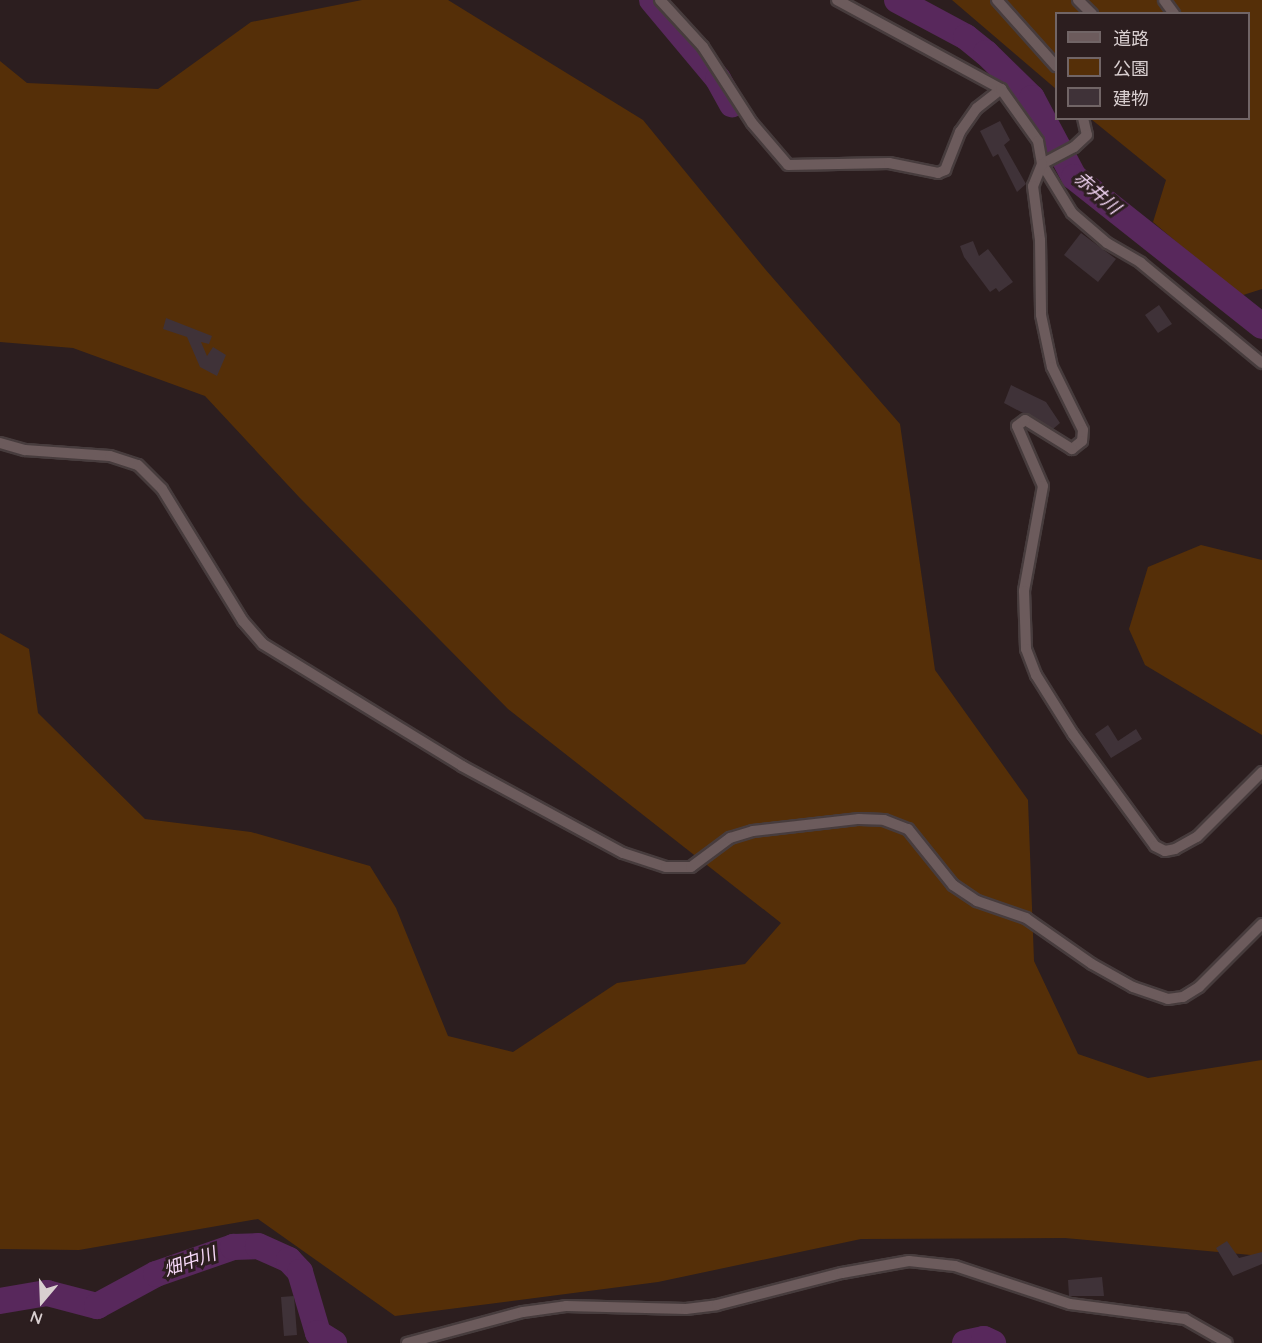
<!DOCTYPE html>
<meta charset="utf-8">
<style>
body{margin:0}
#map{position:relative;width:1262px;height:1343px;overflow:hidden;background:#2c1e1f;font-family:Quicksand,"Noto Sans JP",sans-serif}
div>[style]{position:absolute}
.green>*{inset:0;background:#552f08}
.river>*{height:26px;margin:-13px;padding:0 13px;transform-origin:13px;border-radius:13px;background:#58285c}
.building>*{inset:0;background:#3f3238}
.roads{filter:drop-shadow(2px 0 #473c3d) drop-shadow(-2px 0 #473c3d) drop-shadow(0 2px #473c3d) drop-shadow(0 -2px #473c3d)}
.minor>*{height:10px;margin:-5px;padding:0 5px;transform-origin:5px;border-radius:5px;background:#6c5b5c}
span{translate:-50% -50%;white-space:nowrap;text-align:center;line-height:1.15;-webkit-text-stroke:6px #2c1e1f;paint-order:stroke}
.water-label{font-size:18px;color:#f6d8f8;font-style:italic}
.legend{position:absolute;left:1055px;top:12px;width:195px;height:108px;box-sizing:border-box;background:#2c1e1f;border:2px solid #716566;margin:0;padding:8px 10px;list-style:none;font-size:18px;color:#d9cfd0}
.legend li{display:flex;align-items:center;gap:12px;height:30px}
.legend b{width:30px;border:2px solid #716566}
.north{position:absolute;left:12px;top:1271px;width:60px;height:60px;-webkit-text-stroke:4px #2c1e1f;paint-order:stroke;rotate:199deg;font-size:16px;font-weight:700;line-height:24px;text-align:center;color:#d9cfd0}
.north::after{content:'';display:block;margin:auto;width:21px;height:27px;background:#d9cfd0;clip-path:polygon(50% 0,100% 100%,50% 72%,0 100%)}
</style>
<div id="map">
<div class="green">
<div style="clip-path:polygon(362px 0,448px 0,643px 120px,765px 269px,900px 424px,935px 670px,1028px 800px,1034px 961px,1078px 1054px,1148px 1078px,1262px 1060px,1262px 1256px,1065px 1238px,861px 1239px,658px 1282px,395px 1316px,258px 1219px,79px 1250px,0 1249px,0 633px,29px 649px,38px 713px,145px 819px,251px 832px,370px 866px,396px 908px,448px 1036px,513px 1052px,617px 983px,745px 964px,781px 923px,508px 709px,299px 497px,205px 396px,73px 348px,0 342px,0 61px,27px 83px,158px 89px,251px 22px)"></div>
<div style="clip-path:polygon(952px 0,1262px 0,1262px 289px,1240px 296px,1153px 222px,1166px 180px,1091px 119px,1248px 118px,1248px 14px,1056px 14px,1056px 89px)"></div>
<div style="clip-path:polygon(1201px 545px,1262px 560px,1262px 735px,1145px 665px,1129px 629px,1148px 567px)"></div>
</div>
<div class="river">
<div style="left:652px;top:0;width:103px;rotate:50.1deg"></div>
<div style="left:718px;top:79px;width:29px;rotate:61deg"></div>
<div style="left:897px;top:0;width:78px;rotate:28.2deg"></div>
<div style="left:966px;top:37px;width:26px;rotate:39deg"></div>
<div style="left:986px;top:53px;width:64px;rotate:44.4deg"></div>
<div style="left:1032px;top:98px;width:89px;rotate:62deg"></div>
<div style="left:1074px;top:177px;width:240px;rotate:38.4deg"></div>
<div style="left:0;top:1301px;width:48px;rotate:-9.7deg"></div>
<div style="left:47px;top:1293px;width:52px;rotate:14.6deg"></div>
<div style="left:97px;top:1306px;width:67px;rotate:-28.5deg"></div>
<div style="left:156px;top:1274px;width:82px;rotate:-19.3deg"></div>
<div style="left:233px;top:1247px;width:25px;rotate:-2deg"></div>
<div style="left:258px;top:1246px;width:34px;rotate:24deg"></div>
<div style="left:289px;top:1260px;width:16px;rotate:47deg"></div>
<div style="left:300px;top:1272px;width:64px;rotate:73.6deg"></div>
<div style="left:318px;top:1333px;width:19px;rotate:32deg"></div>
<div style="left:965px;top:1343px;width:19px;rotate:-12deg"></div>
<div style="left:984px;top:1339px;width:10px;rotate:24deg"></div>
</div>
<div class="building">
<div style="clip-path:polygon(1000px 121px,1010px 140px,1004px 145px,1026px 184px,1017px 192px,998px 154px,993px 157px,980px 131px)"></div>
<div style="clip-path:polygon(1081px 233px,1116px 259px,1098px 282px,1064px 255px)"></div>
<div style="clip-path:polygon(973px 241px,979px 256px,988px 249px,1013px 282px,999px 292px,996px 288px,990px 292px,964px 257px,960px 246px)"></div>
<div style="clip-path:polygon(1159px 305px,1172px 324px,1158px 333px,1145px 315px)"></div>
<div style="clip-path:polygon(166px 318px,212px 336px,209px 344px,201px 342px,207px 356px,213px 347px,226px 355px,217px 376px,200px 367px,187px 337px,163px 329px)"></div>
<div style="clip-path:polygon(1011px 385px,1046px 402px,1060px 423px,1053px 429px,1004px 403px)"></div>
<div style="clip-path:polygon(1108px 725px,1118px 741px,1136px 729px,1142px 739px,1111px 758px,1095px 734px)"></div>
<div style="clip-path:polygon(1227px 1241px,1239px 1258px,1262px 1252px,1262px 1264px,1233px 1276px,1216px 1248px)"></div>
<div style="clip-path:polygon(1102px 1277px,1104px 1296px,1069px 1296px,1068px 1280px)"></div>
<div style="clip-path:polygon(294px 1296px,297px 1335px,284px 1336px,281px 1297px)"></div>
</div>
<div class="roads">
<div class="minor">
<div style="left:660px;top:0;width:64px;rotate:47.5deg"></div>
<div style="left:703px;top:47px;width:90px;rotate:57.2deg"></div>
<div style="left:752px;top:123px;width:55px;rotate:49.4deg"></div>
<div style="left:788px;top:165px;width:101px;rotate:-1.1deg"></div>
<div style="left:889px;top:163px;width:50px;rotate:11.5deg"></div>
<div style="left:938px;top:173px;width:8px;rotate:-23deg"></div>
<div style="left:945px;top:170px;width:41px;rotate:-68.5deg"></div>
<div style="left:960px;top:132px;width:29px;rotate:-55deg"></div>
<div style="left:977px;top:108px;width:31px;rotate:-38deg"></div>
<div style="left:837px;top:0;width:187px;rotate:28.5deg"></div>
<div style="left:1001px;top:89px;width:64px;rotate:54.6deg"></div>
<div style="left:1038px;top:141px;width:23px;rotate:80deg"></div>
<div style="left:1042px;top:164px;width:57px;rotate:58.5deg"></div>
<div style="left:1072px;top:213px;width:46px;rotate:40.6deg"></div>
<div style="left:1107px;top:243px;width:39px;rotate:30deg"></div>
<div style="left:1141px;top:263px;width:157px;rotate:39.6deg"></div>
<div style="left:997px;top:0;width:89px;rotate:48.2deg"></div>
<div style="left:1078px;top:0;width:20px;rotate:45deg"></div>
<div style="left:1164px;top:0;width:17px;rotate:54deg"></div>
<div style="left:1083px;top:118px;width:17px;rotate:77deg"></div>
<div style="left:1087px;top:135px;width:18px;rotate:137deg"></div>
<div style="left:1074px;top:147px;width:36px;rotate:152deg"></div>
<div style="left:1042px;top:164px;width:24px;rotate:112deg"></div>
<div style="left:1033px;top:186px;width:54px;rotate:82.6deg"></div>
<div style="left:1040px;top:240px;width:75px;rotate:89.2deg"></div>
<div style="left:1041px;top:315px;width:53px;rotate:78.1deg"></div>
<div style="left:1052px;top:367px;width:70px;rotate:63.8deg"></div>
<div style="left:1083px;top:430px;width:11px;rotate:95deg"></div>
<div style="left:1082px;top:441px;width:13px;rotate:141deg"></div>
<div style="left:1072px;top:449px;width:55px;rotate:-148.3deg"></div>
<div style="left:1025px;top:420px;width:10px;rotate:143deg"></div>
<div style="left:1017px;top:426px;width:65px;rotate:66.6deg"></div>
<div style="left:1043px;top:486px;width:107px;rotate:100.3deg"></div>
<div style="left:1024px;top:591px;width:58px;rotate:88deg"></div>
<div style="left:1026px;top:649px;width:28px;rotate:69deg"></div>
<div style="left:1036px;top:675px;width:70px;rotate:57.9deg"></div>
<div style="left:1073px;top:734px;width:139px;rotate:53.8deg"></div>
<div style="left:1155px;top:846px;width:11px;rotate:27deg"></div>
<div style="left:1165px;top:851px;width:10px;rotate:-11deg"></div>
<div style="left:1175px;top:849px;width:25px;rotate:-29deg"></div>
<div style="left:1197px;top:837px;width:92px;rotate:-45deg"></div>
<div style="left:0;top:443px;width:26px;rotate:16deg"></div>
<div style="left:25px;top:450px;width:85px;rotate:4deg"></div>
<div style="left:110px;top:456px;width:29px;rotate:18deg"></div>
<div style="left:138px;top:465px;width:34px;rotate:45deg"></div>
<div style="left:162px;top:489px;width:155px;rotate:58.5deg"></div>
<div style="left:243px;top:621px;width:30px;rotate:49deg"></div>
<div style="left:263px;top:644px;width:233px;rotate:31.5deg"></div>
<div style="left:462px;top:766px;width:183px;rotate:28.4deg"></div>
<div style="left:623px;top:853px;width:45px;rotate:18deg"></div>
<div style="left:666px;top:867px;width:25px"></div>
<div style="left:691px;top:867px;width:49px;rotate:-36.6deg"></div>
<div style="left:730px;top:838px;width:24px;rotate:-17deg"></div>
<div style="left:753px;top:831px;width:107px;rotate:-6.5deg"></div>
<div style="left:859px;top:819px;width:25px;rotate:2deg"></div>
<div style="left:884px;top:820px;width:26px;rotate:21deg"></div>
<div style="left:908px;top:829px;width:72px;rotate:51.2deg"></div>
<div style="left:953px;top:885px;width:29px;rotate:34deg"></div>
<div style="left:977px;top:901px;width:52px;rotate:19.1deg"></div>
<div style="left:1026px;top:918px;width:80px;rotate:34.9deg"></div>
<div style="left:1092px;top:964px;width:47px;rotate:29.3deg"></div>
<div style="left:1133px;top:987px;width:37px;rotate:19deg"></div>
<div style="left:1168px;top:999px;width:15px;rotate:-8deg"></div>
<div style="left:1183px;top:997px;width:19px;rotate:-32deg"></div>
<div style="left:1199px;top:987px;width:89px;rotate:-45deg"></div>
<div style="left:407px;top:1343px;width:120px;rotate:-15deg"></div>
<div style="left:523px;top:1312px;width:43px;rotate:-7.9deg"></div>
<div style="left:566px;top:1306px;width:120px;rotate:1.4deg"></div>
<div style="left:686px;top:1309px;width:31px;rotate:-7deg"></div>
<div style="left:717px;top:1305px;width:129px;rotate:-14.4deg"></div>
<div style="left:842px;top:1273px;width:68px;rotate:-10.2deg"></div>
<div style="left:909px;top:1261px;width:46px;rotate:6.2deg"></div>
<div style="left:955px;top:1266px;width:121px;rotate:18.3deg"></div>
<div style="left:1070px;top:1304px;width:116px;rotate:7.4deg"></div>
<div style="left:1185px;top:1319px;width:48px;rotate:29.7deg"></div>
</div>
</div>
<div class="water-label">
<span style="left:1097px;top:193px;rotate:41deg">赤井川</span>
<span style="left:190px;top:1262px;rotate:-19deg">畑中川</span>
</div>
<ul class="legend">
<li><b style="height:8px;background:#6c5b5c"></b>道路</li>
<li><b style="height:16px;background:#552f08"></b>公園</li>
<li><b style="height:16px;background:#3f3238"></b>建物</li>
</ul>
<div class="north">N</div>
</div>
